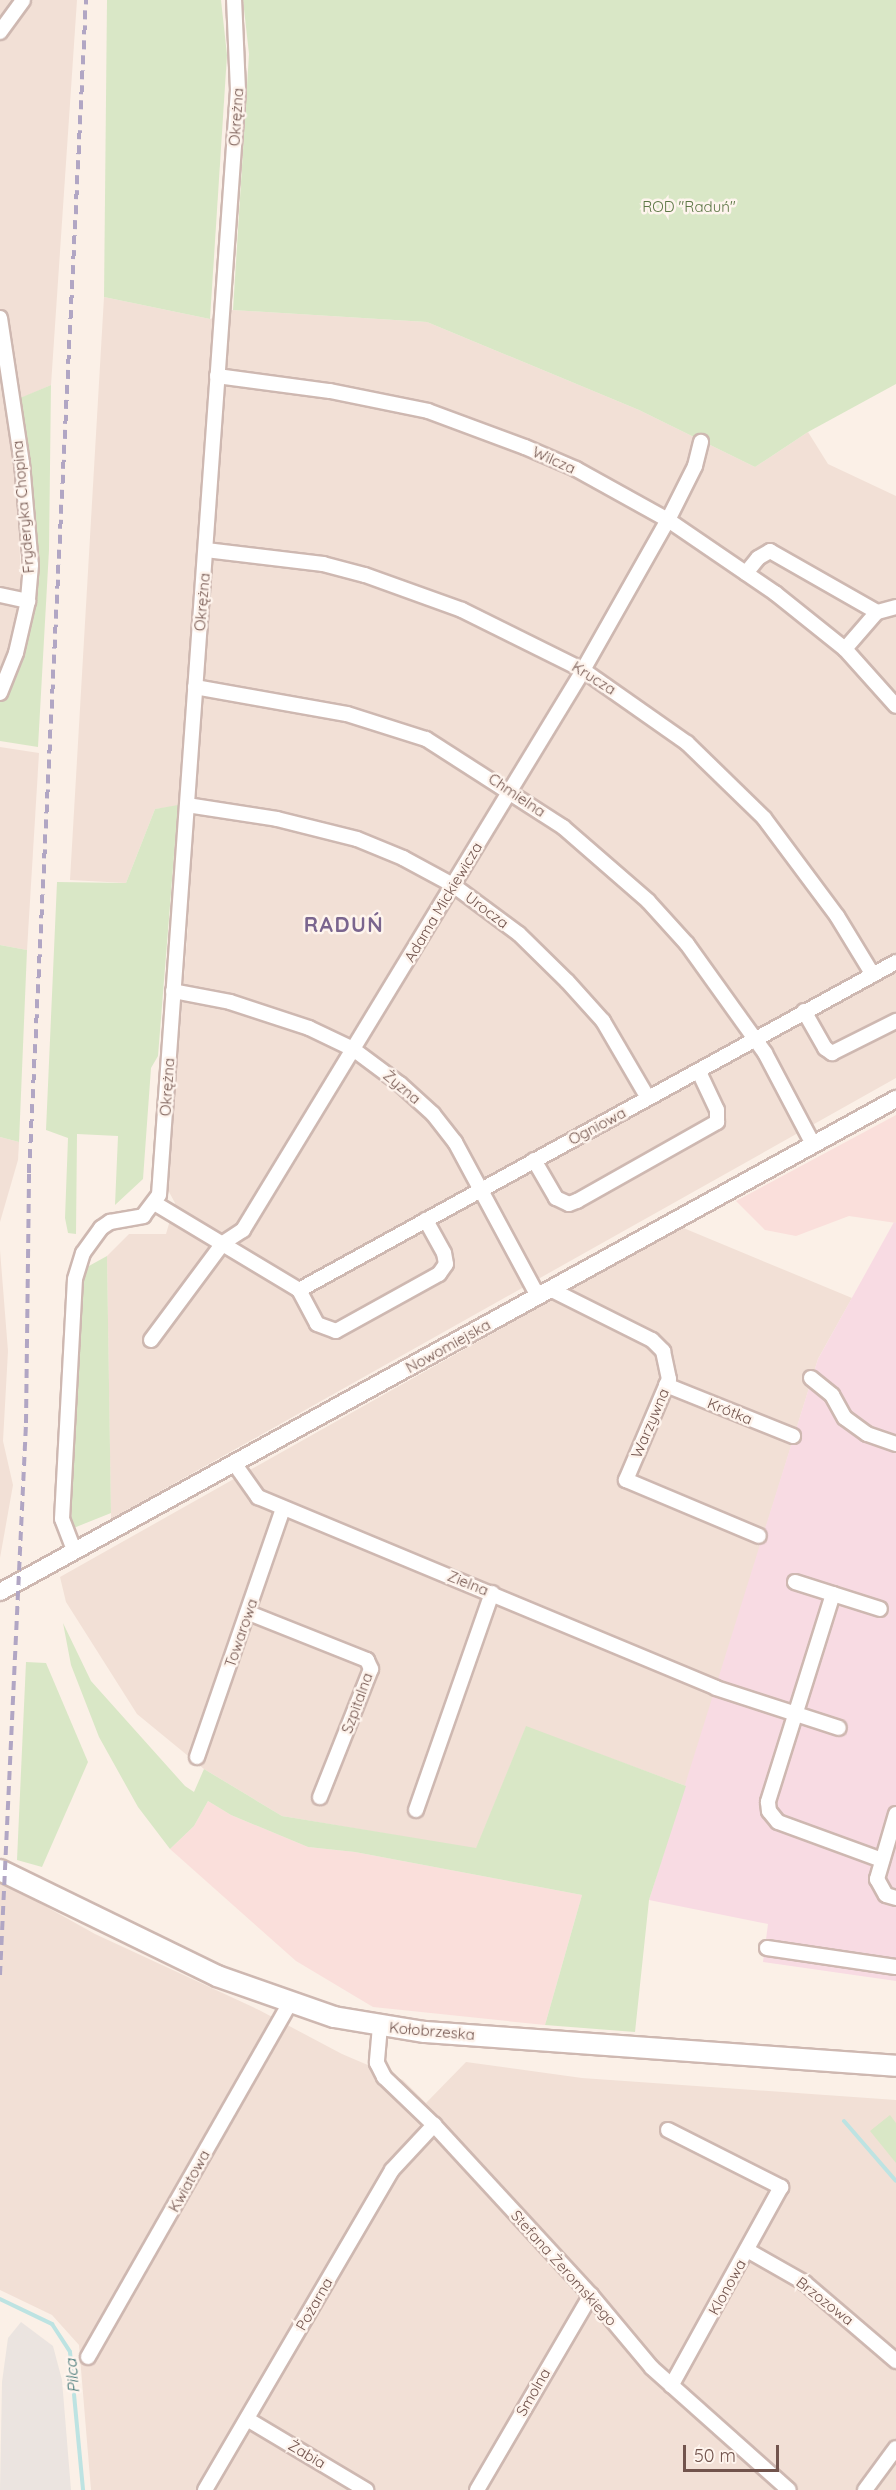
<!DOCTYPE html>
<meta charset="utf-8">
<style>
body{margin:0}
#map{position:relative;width:896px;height:2490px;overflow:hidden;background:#fbf0e7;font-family:Quicksand,sans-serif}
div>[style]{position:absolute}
.residential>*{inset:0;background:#f2e0d6}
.commercial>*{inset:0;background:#fadfdb}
.industrial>*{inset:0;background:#ebe4e0}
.medical>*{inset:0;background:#f8dbe3}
.green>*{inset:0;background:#d9e7c6}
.stream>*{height:4px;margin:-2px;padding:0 2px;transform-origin:2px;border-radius:2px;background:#bde3e2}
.roads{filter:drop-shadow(2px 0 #ceb8b1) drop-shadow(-2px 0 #ceb8b1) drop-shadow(0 2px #ceb8b1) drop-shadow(0 -2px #ceb8b1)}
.minor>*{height:14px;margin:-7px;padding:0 7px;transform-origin:7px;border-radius:7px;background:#fff}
.tertiary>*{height:16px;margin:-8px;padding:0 8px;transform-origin:8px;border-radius:8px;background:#fff}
.secondary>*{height:20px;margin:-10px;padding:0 10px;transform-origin:10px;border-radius:10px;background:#fff}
.rail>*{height:4px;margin-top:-2px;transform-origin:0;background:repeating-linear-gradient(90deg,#b1a6c4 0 9px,transparent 0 15px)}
span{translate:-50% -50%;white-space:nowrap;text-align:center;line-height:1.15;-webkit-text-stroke:5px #fef4ed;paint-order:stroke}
.street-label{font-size:15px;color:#72544d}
.park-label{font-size:15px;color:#5d7746}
.water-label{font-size:16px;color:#427676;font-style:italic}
.district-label{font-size:21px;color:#7a658e;font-weight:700;letter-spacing:1.5px}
.scale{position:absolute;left:683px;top:2445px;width:96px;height:27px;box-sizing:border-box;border:3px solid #72544d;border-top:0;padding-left:8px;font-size:18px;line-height:21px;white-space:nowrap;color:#72544d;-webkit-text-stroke:4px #fef4ed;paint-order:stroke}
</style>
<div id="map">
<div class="residential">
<div style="clip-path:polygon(0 0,77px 0,51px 385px,13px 402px,22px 600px,0 676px)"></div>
<div style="clip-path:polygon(104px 297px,210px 319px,233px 310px,427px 322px,639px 410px,755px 467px,808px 432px,828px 464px,896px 496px,896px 1078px,111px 1519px,107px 1256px,129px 1234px,166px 1234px,175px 1203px,168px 1190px,188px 924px,178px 806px,155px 809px,126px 883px,70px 880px)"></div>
<div style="clip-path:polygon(0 747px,39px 753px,27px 950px,0 945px)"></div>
<div style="clip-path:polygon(0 1137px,19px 1142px,18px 1160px,0 1222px)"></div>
<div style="clip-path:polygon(681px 1227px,852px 1298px,818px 1359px,686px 1786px,526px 1727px,476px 1849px,282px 1816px,204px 1769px,137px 1714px,66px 1602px,60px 1577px)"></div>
<div style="clip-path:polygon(0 1250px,8px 1351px,3px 1441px,13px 1485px,0 1558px)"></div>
<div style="clip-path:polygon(0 1881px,95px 1934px,259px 2010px,342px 2054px,403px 2080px,426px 2103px,466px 2062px,582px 2078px,896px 2100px,896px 2490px,91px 2490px,79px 2345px,52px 2315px,0 2290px)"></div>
</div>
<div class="commercial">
<div style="clip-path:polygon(896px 1115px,896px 1223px,849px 1216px,796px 1236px,765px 1230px,736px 1201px)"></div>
<div style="clip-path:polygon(208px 1801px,231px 1815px,308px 1847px,355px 1852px,582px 1895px,545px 2025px,373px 2007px,296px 1961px,170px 1849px,194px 1826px)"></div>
</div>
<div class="industrial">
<div style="clip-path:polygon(21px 2322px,53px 2346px,62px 2380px,71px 2490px,0 2490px,2px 2382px,8px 2338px)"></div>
</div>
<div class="medical">
<div style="clip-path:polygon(894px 1222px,896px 1223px,896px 1981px,763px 1962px,768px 1924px,649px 1900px,818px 1359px)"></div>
</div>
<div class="green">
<div style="clip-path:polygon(107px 0,221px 0,227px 55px,210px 319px,104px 297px)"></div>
<div style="clip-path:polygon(243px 0,896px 0,896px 384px,808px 432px,755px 467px,639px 410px,427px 322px,233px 310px,249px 54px)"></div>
<div style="clip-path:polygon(51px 385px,49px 550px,38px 747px,0 741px,0 693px,28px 601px,13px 401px)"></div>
<div style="clip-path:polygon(178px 805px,158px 1056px,151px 1068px,143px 1179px,115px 1205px,118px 1136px,77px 1134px,76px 1234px,68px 1233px,65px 1218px,68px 1138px,46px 1130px,57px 882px,126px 883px,155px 809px)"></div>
<div style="clip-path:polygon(0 945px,27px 950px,19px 1142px,0 1137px)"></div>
<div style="clip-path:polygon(107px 1256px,111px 1513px,71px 1529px,78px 1272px)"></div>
<div style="clip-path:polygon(63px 1623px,91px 1681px,185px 1786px,194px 1792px,204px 1769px,282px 1816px,476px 1848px,526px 1726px,686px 1786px,649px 1900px,635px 2032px,545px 2025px,582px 1895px,355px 1852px,308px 1847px,231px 1815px,208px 1801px,194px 1826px,170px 1849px,138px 1807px,99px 1737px,71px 1665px)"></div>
<div style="clip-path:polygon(26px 1662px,46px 1663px,88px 1762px,42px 1867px,17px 1860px)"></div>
<div style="clip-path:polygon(890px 2115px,896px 2123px,896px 2163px,870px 2131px)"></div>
</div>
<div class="stream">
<div style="left:844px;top:2121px;width:79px;rotate:49.1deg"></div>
<div style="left:0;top:2299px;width:58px;rotate:25.7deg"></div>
<div style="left:52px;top:2324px;width:33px;rotate:57deg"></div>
<div style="left:70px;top:2352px;width:139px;rotate:84.6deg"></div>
</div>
<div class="roads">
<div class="minor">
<div style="left:0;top:32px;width:39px;rotate:-54deg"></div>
<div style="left:0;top:318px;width:147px;rotate:81.4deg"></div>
<div style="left:22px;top:463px;width:102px;rotate:85deg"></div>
<div style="left:31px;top:565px;width:36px;rotate:95deg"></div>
<div style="left:28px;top:601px;width:53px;rotate:103deg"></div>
<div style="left:16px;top:653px;width:43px;rotate:111.8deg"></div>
<div style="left:217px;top:376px;width:114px;rotate:7.6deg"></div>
<div style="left:330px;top:391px;width:100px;rotate:11.5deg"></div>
<div style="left:428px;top:411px;width:103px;rotate:20.4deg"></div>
<div style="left:525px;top:447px;width:56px;rotate:23.3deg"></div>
<div style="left:576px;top:469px;width:105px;rotate:29deg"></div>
<div style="left:668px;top:520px;width:130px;rotate:34.3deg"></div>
<div style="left:775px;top:593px;width:90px;rotate:38.7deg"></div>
<div style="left:206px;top:550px;width:118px;rotate:6.8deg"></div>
<div style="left:323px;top:564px;width:43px;rotate:14.7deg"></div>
<div style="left:365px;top:575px;width:103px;rotate:19.8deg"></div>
<div style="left:462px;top:610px;width:135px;rotate:26.4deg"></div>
<div style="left:583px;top:670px;width:127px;rotate:35.1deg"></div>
<div style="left:687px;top:743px;width:107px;rotate:44.2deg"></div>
<div style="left:764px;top:818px;width:122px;rotate:53.3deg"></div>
<div style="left:837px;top:916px;width:69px;rotate:58.6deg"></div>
<div style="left:746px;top:573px;width:19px;rotate:-51deg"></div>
<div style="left:758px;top:558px;width:14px;rotate:-30deg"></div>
<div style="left:770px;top:551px;width:123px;rotate:29.7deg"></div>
<div style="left:0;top:595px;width:29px;rotate:12deg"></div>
<div style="left:896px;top:607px;width:20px;rotate:165deg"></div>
<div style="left:877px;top:612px;width:49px;rotate:130.9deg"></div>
<div style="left:845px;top:649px;width:76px;rotate:48.2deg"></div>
<div style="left:195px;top:687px;width:154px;rotate:10.1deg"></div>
<div style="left:347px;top:714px;width:83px;rotate:17.6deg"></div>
<div style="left:426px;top:739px;width:163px;rotate:32.7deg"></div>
<div style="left:563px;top:827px;width:113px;rotate:41deg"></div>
<div style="left:648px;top:901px;width:58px;rotate:47.8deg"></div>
<div style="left:687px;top:944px;width:134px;rotate:54.4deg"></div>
<div style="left:765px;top:1053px;width:103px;rotate:62.2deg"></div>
<div style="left:187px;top:805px;width:91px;rotate:8.8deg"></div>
<div style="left:277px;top:819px;width:82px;rotate:14deg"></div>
<div style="left:357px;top:839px;width:50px;rotate:22.4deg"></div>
<div style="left:403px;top:858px;width:57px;rotate:28.4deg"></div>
<div style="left:453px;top:885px;width:82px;rotate:36.6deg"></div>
<div style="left:519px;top:934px;width:67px;rotate:44.4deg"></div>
<div style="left:567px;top:981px;width:54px;rotate:48deg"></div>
<div style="left:603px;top:1021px;width:89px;rotate:59.7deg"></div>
<div style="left:173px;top:991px;width:58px;rotate:10.9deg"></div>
<div style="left:230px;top:1002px;width:83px;rotate:18.2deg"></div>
<div style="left:309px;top:1028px;width:49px;rotate:25.5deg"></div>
<div style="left:353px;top:1049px;width:59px;rotate:36.7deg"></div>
<div style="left:400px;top:1084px;width:45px;rotate:42.3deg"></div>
<div style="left:433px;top:1114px;width:36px;rotate:52deg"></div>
<div style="left:455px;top:1142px;width:175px;rotate:61.7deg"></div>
<div style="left:804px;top:1011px;width:43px;rotate:60.4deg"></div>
<div style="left:825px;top:1048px;width:9px;rotate:36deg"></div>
<div style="left:832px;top:1053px;width:72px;rotate:-26.6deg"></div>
<div style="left:534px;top:1160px;width:44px;rotate:59.9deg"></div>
<div style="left:556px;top:1198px;width:14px;rotate:25deg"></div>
<div style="left:569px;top:1204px;width:9px;rotate:-21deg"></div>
<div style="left:577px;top:1201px;width:161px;rotate:-29.4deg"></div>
<div style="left:717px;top:1122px;width:12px;rotate:-90deg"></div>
<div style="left:717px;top:1110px;width:42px;rotate:-115.3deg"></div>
<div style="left:156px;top:1204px;width:167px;rotate:31deg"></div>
<div style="left:550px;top:1289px;width:114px;rotate:26.6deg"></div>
<div style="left:652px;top:1340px;width:16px;rotate:45deg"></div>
<div style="left:663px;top:1351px;width:29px;rotate:78deg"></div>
<div style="left:669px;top:1379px;width:110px;rotate:113.1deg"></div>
<div style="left:626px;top:1480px;width:144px;rotate:22.8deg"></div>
<div style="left:299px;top:1290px;width:681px;rotate:-28.78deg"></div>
<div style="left:299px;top:1290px;width:38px;rotate:62deg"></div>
<div style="left:317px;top:1324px;width:20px;rotate:20deg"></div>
<div style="left:336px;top:1331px;width:118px;rotate:-29deg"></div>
<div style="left:439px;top:1274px;width:12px;rotate:-55deg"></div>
<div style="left:446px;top:1264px;width:11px;rotate:-100deg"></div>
<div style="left:444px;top:1253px;width:38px;rotate:-119deg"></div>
<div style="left:151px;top:1340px;width:121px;rotate:-53.4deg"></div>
<div style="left:223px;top:1243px;width:24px;rotate:-33deg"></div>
<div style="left:243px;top:1230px;width:212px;rotate:-58.7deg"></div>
<div style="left:353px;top:1049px;width:443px;rotate:-58.7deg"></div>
<div style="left:583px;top:670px;width:172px;rotate:-60.5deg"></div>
<div style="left:668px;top:520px;width:60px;rotate:-63.4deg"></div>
<div style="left:695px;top:466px;width:25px;rotate:-76deg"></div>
<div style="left:811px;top:1378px;width:27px;rotate:39deg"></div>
<div style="left:832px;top:1395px;width:26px;rotate:61deg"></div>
<div style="left:845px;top:1418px;width:27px;rotate:36deg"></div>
<div style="left:867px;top:1434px;width:31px;rotate:19deg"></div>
<div style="left:666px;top:1385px;width:137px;rotate:21.9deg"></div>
<div style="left:234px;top:1463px;width:42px;rotate:54.8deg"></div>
<div style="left:258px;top:1497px;width:496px;rotate:22.6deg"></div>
<div style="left:716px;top:1688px;width:129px;rotate:18deg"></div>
<div style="left:74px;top:1550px;width:33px;rotate:-111deg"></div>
<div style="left:62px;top:1519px;width:240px;rotate:-86.9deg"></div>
<div style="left:75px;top:1279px;width:27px;rotate:-73deg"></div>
<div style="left:83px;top:1253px;width:31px;rotate:-54deg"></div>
<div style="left:101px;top:1228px;width:11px;rotate:-34deg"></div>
<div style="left:110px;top:1222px;width:34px;rotate:-10deg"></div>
<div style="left:143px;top:1216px;width:26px;rotate:-53deg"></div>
<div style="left:159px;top:1195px;width:1108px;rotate:-85.91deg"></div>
<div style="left:238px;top:90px;width:90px;rotate:-92.5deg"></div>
<div style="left:795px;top:1582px;width:89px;rotate:17.6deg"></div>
<div style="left:833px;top:1594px;width:218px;rotate:107.4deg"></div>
<div style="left:768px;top:1802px;width:9px;rotate:84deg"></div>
<div style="left:769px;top:1811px;width:14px;rotate:51deg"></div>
<div style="left:778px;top:1822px;width:111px;rotate:20.1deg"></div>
<div style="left:249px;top:1613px;width:127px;rotate:21.7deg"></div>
<div style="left:367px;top:1660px;width:10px;rotate:66deg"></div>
<div style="left:371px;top:1669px;width:138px;rotate:111.7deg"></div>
<div style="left:197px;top:1757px;width:263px;rotate:-70.9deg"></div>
<div style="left:416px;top:1810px;width:230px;rotate:-70.7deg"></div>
<div style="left:896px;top:1814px;width:68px;rotate:106.3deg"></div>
<div style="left:877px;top:1879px;width:18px;rotate:61deg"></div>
<div style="left:886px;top:1895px;width:10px;rotate:17deg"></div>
<div style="left:767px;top:1948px;width:130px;rotate:8.4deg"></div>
<div style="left:380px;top:2026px;width:37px;rotate:95deg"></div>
<div style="left:377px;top:2063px;width:16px;rotate:63deg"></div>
<div style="left:384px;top:2077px;width:69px;rotate:43.8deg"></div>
<div style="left:434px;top:2125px;width:231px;rotate:47.3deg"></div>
<div style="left:591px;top:2295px;width:95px;rotate:50.1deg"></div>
<div style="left:652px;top:2368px;width:183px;rotate:41.7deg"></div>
<div style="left:668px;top:2130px;width:127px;rotate:26.8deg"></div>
<div style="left:781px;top:2187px;width:227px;rotate:118.9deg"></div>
<div style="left:747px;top:2250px;width:67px;rotate:29.6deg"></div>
<div style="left:805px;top:2283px;width:120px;rotate:40.6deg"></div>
<div style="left:88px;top:2357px;width:406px;rotate:-60.3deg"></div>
<div style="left:247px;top:2419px;width:139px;rotate:30.8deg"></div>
<div style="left:205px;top:2490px;width:371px;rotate:-59.7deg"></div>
<div style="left:392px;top:2170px;width:62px;rotate:-47deg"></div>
<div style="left:477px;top:2490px;width:226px;rotate:-59.7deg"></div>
<div style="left:865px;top:2490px;width:52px;rotate:-53.6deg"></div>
</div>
<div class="tertiary">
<div style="left:0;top:1592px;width:1023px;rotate:-28.82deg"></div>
</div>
<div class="secondary">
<div style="left:0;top:1870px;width:242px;rotate:26deg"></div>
<div style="left:217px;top:1976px;width:124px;rotate:19.3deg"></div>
<div style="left:334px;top:2017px;width:92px;rotate:9.4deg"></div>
<div style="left:425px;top:2032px;width:472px;rotate:4.1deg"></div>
</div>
</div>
<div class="rail">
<div style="left:0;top:1975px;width:553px;rotate:-87.3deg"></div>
<div style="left:26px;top:1423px;width:250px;rotate:-89.3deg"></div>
<div style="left:29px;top:1173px;width:1174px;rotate:-87.22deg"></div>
</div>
<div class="street-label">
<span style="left:236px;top:117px;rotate:-86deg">Okrężna</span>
<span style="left:554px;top:460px;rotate:24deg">Wilcza</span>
<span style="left:23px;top:507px;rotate:-95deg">Fryderyka Chopina</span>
<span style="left:202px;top:602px;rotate:-85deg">Okrężna</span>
<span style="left:594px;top:678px;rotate:32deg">Krucza</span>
<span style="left:517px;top:795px;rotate:34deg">Chmielna</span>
<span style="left:443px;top:902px;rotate:-59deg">Adama Mickiewicza</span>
<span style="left:487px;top:910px;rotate:37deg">Urocza</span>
<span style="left:167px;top:1087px;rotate:-86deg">Okrężna</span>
<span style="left:402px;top:1087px;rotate:40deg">Żyzna</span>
<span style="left:597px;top:1126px;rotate:-28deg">Ogniowa</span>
<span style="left:448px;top:1346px;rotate:-29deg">Nowomiejska</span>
<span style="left:730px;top:1411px;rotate:22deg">Krótka</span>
<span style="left:650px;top:1423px;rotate:-67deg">Warzywna</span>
<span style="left:468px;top:1583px;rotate:22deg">Zielna</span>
<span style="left:241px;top:1633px;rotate:-71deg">Towarowa</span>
<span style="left:357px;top:1703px;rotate:-70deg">Szpitalna</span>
<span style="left:432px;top:2031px;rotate:5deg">Kołobrzeska</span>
<span style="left:189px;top:2181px;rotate:-61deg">Kwiatowa</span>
<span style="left:564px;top:2268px;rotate:48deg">Stefana Żeromskiego</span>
<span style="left:727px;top:2287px;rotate:-61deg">Klonowa</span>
<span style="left:825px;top:2301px;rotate:38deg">Brzozowa</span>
<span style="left:314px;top:2304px;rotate:-60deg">Pożarna</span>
<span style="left:533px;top:2392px;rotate:-60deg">Smolna</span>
<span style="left:307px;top:2454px;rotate:31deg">Żabia</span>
</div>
<div class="park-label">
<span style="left:689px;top:207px">ROD "Raduń"</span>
</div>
<div class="water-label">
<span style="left:72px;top:2376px;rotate:-96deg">Pilca</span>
</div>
<div class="district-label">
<span style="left:344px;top:924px">RADUŃ</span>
</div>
<div class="scale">50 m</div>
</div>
